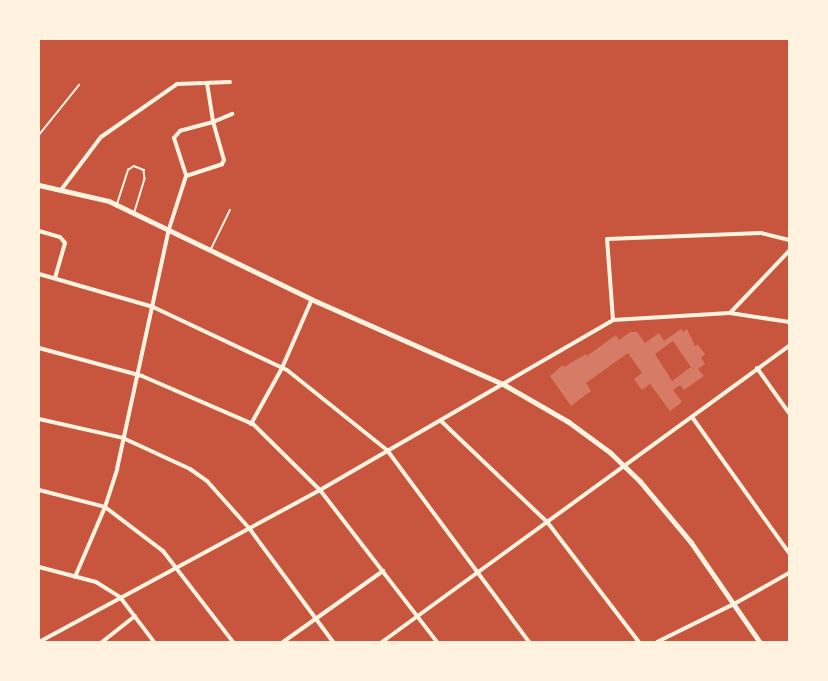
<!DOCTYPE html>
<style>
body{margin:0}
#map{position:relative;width:828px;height:681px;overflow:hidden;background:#c8553d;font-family:"Playfair Display",serif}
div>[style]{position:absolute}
.building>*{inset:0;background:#d67c66}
.service>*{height:1.5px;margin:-0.75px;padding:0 0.75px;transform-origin:0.75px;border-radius:0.75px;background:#fff3e0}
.minor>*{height:4px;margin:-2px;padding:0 2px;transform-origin:2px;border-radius:2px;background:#fff3e0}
.tertiary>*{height:4.5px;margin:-2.25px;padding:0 2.25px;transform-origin:2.25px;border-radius:2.25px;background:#fff3e0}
span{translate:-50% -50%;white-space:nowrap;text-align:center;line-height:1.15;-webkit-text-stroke:4.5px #fff3e0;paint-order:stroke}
.frame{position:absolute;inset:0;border:40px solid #fff3e0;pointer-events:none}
</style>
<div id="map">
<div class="building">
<div style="clip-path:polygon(evenodd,681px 329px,683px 332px,687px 329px,695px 346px,698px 345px,705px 354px,701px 358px,705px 364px,698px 369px,704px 376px,684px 390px,680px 385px,673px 390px,682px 402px,670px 411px,650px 384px,642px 390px,634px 379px,642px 373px,628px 353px,586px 383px,591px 391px,571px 406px,550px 376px,563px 365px,564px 367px,586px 354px,587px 356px,616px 335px,619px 340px,630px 332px,637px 332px,645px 343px,659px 333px,664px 341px,681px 329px,673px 341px,691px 367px,672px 381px,655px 354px,673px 341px)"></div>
</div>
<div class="service">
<div style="left:39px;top:135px;width:64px;rotate:-51.3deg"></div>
<div style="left:117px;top:204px;width:36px;rotate:-72deg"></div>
<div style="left:128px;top:170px;width:7px;rotate:-34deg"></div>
<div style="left:134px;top:166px;width:11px;rotate:22deg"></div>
<div style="left:144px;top:170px;width:9px;rotate:84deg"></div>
<div style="left:145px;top:179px;width:34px;rotate:107deg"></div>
<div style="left:211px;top:249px;width:43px;rotate:-64deg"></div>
</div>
<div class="minor">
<div style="left:207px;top:83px;width:39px;rotate:81deg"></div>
<div style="left:213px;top:122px;width:34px;rotate:165deg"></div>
<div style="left:180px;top:131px;width:9px;rotate:131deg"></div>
<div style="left:174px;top:138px;width:40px;rotate:72deg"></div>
<div style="left:186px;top:176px;width:38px;rotate:-18deg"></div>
<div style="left:222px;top:164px;width:4px;rotate:-63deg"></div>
<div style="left:224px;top:160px;width:40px;rotate:-106deg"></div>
<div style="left:213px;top:122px;width:21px;rotate:-23deg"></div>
<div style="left:61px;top:190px;width:66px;rotate:-53deg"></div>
<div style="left:101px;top:137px;width:93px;rotate:-34.9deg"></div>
<div style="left:177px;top:84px;width:53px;rotate:-2.2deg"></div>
<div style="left:39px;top:231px;width:22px;rotate:16deg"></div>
<div style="left:60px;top:237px;width:8px;rotate:50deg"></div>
<div style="left:65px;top:243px;width:36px;rotate:106deg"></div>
<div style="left:39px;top:274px;width:119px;rotate:16.1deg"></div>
<div style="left:153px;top:307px;width:148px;rotate:25.2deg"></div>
<div style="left:287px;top:370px;width:128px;rotate:38.7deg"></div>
<div style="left:387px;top:450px;width:239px;rotate:53.5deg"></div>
<div style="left:730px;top:313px;width:86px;rotate:-46.4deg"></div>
<div style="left:613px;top:320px;width:81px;rotate:-94.2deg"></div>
<div style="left:607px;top:239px;width:154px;rotate:-2.2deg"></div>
<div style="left:761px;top:233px;width:29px;rotate:14deg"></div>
<div style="left:39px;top:348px;width:107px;rotate:15.2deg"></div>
<div style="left:142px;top:376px;width:121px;rotate:23.4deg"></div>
<div style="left:253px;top:424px;width:94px;rotate:44.6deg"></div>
<div style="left:320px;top:490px;width:192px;rotate:52.4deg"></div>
<div style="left:757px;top:368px;width:55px;rotate:54.6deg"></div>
<div style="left:692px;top:417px;width:167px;rotate:54.5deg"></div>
<div style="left:39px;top:419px;width:86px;rotate:12.7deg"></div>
<div style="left:123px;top:438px;width:74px;rotate:24.8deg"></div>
<div style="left:190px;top:469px;width:21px;rotate:35deg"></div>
<div style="left:207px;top:481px;width:63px;rotate:48.2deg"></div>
<div style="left:249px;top:528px;width:142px;rotate:53.6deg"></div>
<div style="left:441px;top:421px;width:148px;rotate:43.6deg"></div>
<div style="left:548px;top:523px;width:150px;rotate:52.6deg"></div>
<div style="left:251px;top:424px;width:64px;rotate:-61deg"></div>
<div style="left:282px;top:368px;width:75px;rotate:-66.5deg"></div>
<div style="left:39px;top:490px;width:68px;rotate:14.4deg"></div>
<div style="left:105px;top:507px;width:73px;rotate:37.2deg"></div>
<div style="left:163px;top:551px;width:115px;rotate:52.4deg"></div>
<div style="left:39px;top:567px;width:59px;rotate:14.7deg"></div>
<div style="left:96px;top:582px;width:28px;rotate:32deg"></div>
<div style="left:120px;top:597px;width:56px;rotate:52.9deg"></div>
<div style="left:75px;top:577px;width:76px;rotate:-66.8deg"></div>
<div style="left:105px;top:507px;width:40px;rotate:-72deg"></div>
<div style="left:117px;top:469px;width:246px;rotate:-77.8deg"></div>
<div style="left:169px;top:229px;width:56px;rotate:-72.2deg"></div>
<div style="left:39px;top:642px;width:319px;rotate:-28.4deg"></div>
<div style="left:320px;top:490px;width:339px;rotate:-30.1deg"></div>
<div style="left:613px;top:320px;width:117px;rotate:-3.4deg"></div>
<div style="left:730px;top:313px;width:60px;rotate:8.7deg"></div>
<div style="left:102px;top:642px;width:42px;rotate:-38.2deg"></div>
<div style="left:283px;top:642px;width:123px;rotate:-35.4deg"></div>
<div style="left:382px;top:642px;width:503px;rotate:-36.03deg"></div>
<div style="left:657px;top:642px;width:86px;rotate:-26.3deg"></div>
<div style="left:734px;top:604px;width:63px;rotate:-29.4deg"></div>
</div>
<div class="tertiary">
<div style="left:39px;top:185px;width:72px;rotate:12.9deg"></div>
<div style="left:109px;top:201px;width:232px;rotate:25.8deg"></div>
<div style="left:318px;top:302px;width:205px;rotate:23.9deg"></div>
<div style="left:505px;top:385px;width:74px;rotate:30deg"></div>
<div style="left:569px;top:422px;width:52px;rotate:36.4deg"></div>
<div style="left:611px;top:453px;width:40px;rotate:44deg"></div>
<div style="left:640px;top:481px;width:80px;rotate:50.1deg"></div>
<div style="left:691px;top:542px;width:121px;rotate:55.4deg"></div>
</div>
<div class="frame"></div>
</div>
